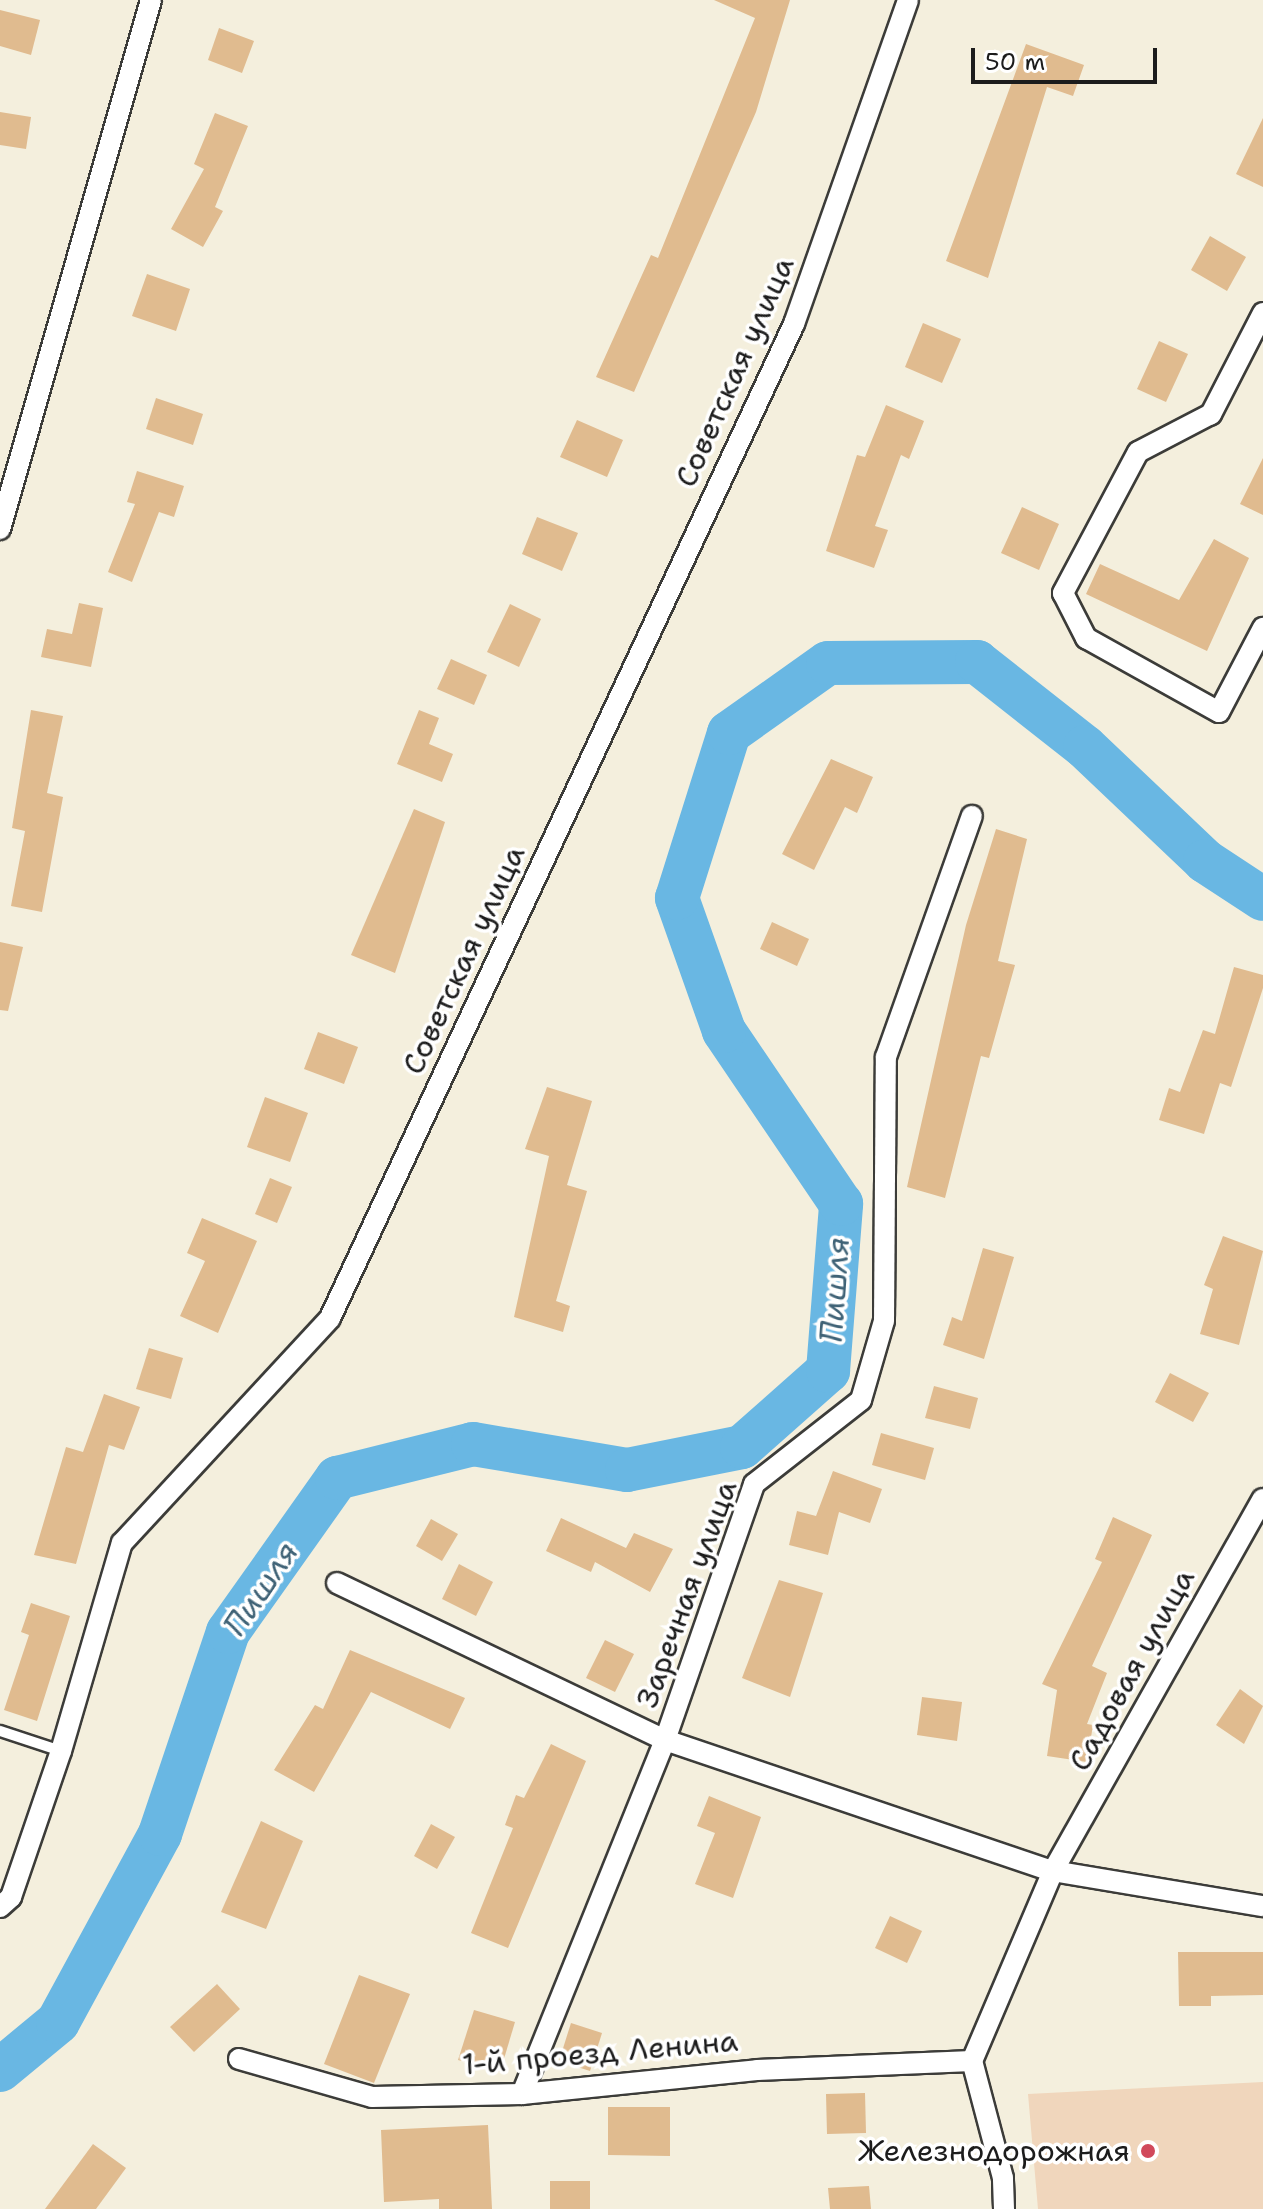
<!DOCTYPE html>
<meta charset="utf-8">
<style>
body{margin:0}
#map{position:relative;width:1263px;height:2209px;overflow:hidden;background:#f4efdd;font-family:"Shantell Sans",sans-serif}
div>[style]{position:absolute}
.built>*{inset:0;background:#f0d6bc}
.river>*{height:44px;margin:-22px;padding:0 22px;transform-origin:22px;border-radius:22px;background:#69b7e3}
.building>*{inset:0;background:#e0bb8f}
.roads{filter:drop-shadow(2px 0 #3c3c39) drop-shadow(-2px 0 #3c3c39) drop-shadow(0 2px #3c3c39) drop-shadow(0 -2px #3c3c39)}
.lane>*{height:10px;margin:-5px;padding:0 5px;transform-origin:5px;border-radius:5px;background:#fff}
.street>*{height:20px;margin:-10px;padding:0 10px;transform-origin:10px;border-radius:10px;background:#fff}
.dots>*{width:22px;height:22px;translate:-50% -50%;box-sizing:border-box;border:4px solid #fff;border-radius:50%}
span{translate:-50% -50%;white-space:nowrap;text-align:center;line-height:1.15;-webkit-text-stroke:7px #fff;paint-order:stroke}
.street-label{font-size:30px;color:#1c1c1c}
.poi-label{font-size:30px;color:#1c1c1c}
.right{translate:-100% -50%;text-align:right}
.water-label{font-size:32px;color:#3f6276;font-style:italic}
.scale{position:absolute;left:971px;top:48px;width:186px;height:36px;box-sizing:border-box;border:4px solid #1c1c1c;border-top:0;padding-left:10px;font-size:24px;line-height:28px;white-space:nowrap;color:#1c1c1c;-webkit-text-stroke:6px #fff;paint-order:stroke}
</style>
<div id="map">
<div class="built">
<div style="clip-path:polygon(1263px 2082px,1263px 2209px,1038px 2209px,1028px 2094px)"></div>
</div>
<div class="river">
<div style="left:0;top:2070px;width:75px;rotate:-39.6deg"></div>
<div style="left:58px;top:2022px;width:214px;rotate:-61.5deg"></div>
<div style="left:160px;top:1834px;width:213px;rotate:-71.4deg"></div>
<div style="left:228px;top:1632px;width:189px;rotate:-54.7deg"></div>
<div style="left:337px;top:1478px;width:140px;rotate:-14deg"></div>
<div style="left:473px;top:1444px;width:156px;rotate:9.6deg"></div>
<div style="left:627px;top:1470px;width:117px;rotate:-11.3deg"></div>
<div style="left:742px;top:1447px;width:115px;rotate:-41.5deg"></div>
<div style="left:828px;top:1371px;width:168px;rotate:-85.5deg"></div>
<div style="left:841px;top:1204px;width:209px;rotate:-124.1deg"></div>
<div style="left:724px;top:1031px;width:141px;rotate:-109.5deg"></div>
<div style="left:677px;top:898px;width:173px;rotate:-72.5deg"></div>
<div style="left:729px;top:733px;width:121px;rotate:-35.3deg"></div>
<div style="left:828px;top:663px;width:149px;rotate:-0.4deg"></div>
<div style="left:977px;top:662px;width:137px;rotate:38.2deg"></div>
<div style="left:1085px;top:747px;width:166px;rotate:43.5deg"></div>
<div style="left:1205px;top:861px;width:69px;rotate:33.2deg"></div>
</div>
<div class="building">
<div style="clip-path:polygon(714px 0,790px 0,756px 112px,634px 392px,596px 377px,651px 255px,658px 258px,755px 18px)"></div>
<div style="clip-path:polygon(0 10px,40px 20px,31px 55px,0 46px)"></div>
<div style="clip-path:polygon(219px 28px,254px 41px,242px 73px,208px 60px)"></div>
<div style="clip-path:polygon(1026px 44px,1084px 65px,1073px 96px,1047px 87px,988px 278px,946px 261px)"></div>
<div style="clip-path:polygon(0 112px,31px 117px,26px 149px,0 145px)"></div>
<div style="clip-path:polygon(215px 113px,248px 126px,215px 207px,223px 211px,203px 247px,171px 229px,204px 169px,194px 164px)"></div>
<div style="clip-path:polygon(1263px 118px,1263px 187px,1236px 174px)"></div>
<div style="clip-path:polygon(1210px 236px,1246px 257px,1227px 291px,1191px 270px)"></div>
<div style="clip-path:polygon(147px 274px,190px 289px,176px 331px,132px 316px)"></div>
<div style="clip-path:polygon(923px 323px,961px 339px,942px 383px,905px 367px)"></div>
<div style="clip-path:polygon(1159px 341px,1188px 354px,1166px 402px,1137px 389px)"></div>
<div style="clip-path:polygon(156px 398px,203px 414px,193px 445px,146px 429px)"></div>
<div style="clip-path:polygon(886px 405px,924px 421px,909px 459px,901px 455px,875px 526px,888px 530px,874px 568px,826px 551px,857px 455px,865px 457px)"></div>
<div style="clip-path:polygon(577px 420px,623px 440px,607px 477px,560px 457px)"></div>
<div style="clip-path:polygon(1263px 458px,1263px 515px,1240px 504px)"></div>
<div style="clip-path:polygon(137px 471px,184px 486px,174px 517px,159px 512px,132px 582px,108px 572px,135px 504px,127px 502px)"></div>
<div style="clip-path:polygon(1022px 507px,1059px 524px,1039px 570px,1001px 553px)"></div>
<div style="clip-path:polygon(537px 517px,578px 533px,562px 571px,522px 554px)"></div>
<div style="clip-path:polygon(1214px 539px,1249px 558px,1207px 651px,1086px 594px,1100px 564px,1179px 600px)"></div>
<div style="clip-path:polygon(79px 603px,103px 608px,91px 667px,41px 657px,47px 629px,72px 634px)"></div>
<div style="clip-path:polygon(510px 604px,541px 619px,519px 667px,487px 652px)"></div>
<div style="clip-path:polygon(451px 659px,487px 675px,474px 705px,437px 689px)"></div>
<div style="clip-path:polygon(31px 710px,63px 716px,47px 793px,63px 797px,42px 912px,11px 906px,25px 831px,12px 828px)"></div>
<div style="clip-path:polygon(419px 710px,439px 718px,429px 744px,453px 754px,442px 782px,397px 764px)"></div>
<div style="clip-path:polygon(831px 759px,873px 777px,857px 813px,845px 807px,814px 870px,782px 854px)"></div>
<div style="clip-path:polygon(414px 809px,445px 822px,395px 973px,351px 955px)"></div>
<div style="clip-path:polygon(996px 829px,1027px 839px,998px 961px,1015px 965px,989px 1058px,981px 1056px,945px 1198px,907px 1187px,966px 925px)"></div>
<div style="clip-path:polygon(772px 922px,809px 939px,797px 966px,760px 949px)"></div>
<div style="clip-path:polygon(0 942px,23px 947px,8px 1011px,0 1010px)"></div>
<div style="clip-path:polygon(1234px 967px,1263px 975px,1263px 988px,1231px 1087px,1220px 1083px,1204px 1134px,1159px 1120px,1169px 1088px,1180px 1092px,1203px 1030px,1215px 1034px)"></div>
<div style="clip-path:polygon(318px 1032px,358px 1047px,344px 1084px,304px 1069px)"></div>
<div style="clip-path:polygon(547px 1087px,592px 1101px,567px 1185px,587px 1191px,556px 1301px,570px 1306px,563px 1332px,514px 1317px,549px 1156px,525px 1149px)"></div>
<div style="clip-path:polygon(265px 1097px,308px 1113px,290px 1162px,247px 1147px)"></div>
<div style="clip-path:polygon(270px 1178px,292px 1187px,277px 1223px,255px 1214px)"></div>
<div style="clip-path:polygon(202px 1218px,257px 1241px,218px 1333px,180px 1316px,205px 1261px,187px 1253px)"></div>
<div style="clip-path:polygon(1223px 1236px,1263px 1251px,1239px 1345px,1200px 1334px,1213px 1289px,1204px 1285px)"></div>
<div style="clip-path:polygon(983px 1248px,1014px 1257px,984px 1359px,943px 1345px,952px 1317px,962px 1321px)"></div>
<div style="clip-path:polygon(149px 1348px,183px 1358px,171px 1399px,136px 1389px)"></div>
<div style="clip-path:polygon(1170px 1373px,1209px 1393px,1193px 1422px,1155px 1402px)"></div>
<div style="clip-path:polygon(934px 1386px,978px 1398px,970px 1429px,925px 1418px)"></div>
<div style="clip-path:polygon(104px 1394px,140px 1407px,124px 1450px,109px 1445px,76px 1564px,34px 1555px,66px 1447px,83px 1452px)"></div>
<div style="clip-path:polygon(881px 1433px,934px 1448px,925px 1480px,872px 1465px)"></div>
<div style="clip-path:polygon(833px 1471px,882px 1489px,870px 1523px,839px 1512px,828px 1555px,789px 1545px,797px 1511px,816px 1516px)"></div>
<div style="clip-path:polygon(1113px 1517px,1152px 1535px,1092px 1666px,1107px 1673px,1087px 1724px,1093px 1725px,1087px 1762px,1047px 1756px,1057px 1690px,1042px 1684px,1102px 1562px,1095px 1559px)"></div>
<div style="clip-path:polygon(561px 1518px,626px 1548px,634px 1533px,673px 1549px,650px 1592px,595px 1562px,591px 1572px,546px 1551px)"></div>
<div style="clip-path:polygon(431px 1519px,458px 1534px,442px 1561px,416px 1546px)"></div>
<div style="clip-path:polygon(459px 1564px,493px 1582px,476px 1616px,442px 1599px)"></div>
<div style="clip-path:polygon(779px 1580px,823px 1593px,790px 1697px,742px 1678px)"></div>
<div style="clip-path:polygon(31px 1603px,70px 1616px,37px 1721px,4px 1710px,29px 1635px,21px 1632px)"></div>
<div style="clip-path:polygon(605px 1640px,634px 1654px,615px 1692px,586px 1678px)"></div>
<div style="clip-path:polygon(350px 1650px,465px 1698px,450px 1729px,371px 1692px,314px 1792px,274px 1770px,315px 1705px,323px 1709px)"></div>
<div style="clip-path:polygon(1240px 1689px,1263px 1706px,1244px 1744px,1216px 1725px)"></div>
<div style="clip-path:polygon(922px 1697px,962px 1702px,957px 1741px,917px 1735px)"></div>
<div style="clip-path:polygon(551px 1744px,586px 1761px,508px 1948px,471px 1933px,513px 1828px,505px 1825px,516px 1795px,524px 1798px)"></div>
<div style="clip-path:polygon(709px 1796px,761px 1817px,733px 1898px,695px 1884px,715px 1833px,697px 1826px)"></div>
<div style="clip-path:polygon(261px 1821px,303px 1841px,266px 1929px,221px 1912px)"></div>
<div style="clip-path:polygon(431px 1824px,455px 1837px,437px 1869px,414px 1856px)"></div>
<div style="clip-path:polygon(890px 1916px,922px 1931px,907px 1963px,875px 1948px)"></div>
<div style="clip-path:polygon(1178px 1952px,1263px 1952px,1263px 1995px,1211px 1996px,1211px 2006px,1179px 2006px)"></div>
<div style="clip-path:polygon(359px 1975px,410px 1994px,374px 2083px,324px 2064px)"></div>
<div style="clip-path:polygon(217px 1984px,240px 2009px,194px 2052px,170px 2027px)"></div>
<div style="clip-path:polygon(474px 2010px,515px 2022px,500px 2072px,458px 2060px)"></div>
<div style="clip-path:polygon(571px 2023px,602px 2033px,590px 2071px,559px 2061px)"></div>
<div style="clip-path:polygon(865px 2093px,866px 2133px,827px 2134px,826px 2094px)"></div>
<div style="clip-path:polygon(608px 2107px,670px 2107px,670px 2156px,608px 2155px)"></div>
<div style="clip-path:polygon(488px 2125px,492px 2209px,439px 2209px,439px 2199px,384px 2202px,381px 2130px)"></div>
<div style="clip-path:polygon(93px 2144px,126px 2168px,96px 2209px,45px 2209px)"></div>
<div style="clip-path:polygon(550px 2181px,590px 2181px,590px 2209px,550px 2209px)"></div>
<div style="clip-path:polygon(869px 2186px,871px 2209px,830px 2209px,828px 2188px)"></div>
</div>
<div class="roads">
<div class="lane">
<div style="left:0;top:1731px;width:64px;rotate:18.2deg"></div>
</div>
<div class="street">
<div style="left:1263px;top:313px;width:114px;rotate:117.2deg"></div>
<div style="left:1211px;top:414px;width:82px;rotate:152.5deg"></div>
<div style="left:1138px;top:452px;width:160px;rotate:118deg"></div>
<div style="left:1063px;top:593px;width:51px;rotate:62.9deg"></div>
<div style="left:1086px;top:638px;width:152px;rotate:29.1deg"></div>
<div style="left:1219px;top:712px;width:95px;rotate:-62.4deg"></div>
<div style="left:0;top:529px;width:550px;rotate:-74.07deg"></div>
<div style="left:337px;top:1583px;width:364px;rotate:25.6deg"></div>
<div style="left:665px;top:1740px;width:410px;rotate:18.7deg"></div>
<div style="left:1053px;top:1871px;width:213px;rotate:9.5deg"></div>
<div style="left:0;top:1907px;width:15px;rotate:-42deg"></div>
<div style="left:11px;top:1897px;width:154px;rotate:-71.1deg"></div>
<div style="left:61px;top:1751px;width:217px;rotate:-73.7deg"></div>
<div style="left:122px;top:1543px;width:306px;rotate:-47.2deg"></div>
<div style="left:330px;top:1318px;width:1097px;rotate:-64.98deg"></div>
<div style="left:794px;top:324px;width:343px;rotate:-70.6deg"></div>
<div style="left:239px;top:2059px;width:138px;rotate:15.9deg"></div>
<div style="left:372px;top:2097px;width:150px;rotate:-1.1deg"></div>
<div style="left:522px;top:2094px;width:236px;rotate:-5.8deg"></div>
<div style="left:757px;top:2070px;width:215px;rotate:-2.4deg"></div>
<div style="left:522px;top:2094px;width:382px;rotate:-68deg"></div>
<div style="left:665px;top:1740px;width:271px;rotate:-70.8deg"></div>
<div style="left:754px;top:1484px;width:136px;rotate:-38.1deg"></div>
<div style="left:861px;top:1400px;width:82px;rotate:-73.8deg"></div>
<div style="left:884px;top:1321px;width:264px;rotate:-89.6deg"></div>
<div style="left:886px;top:1057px;width:256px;rotate:-70.4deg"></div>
<div style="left:1004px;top:2209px;width:31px;rotate:-92deg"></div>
<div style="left:1003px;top:2178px;width:121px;rotate:-104.8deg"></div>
<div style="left:972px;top:2061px;width:207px;rotate:-66.9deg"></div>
<div style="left:1053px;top:1871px;width:427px;rotate:-60.6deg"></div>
</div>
</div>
<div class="dots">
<div style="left:1148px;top:2151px;background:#d1495b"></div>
</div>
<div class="street-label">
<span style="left:735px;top:372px;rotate:-66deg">Советская улица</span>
<span style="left:464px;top:960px;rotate:-65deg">Советская улица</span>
<span style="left:687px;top:1594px;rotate:-70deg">Заречная улица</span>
<span style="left:1132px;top:1670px;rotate:-61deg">Садовая улица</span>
<span style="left:600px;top:2053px;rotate:-5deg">1-й проезд Ленина</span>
</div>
<div class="poi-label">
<span class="right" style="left:1130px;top:2151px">Железнодорожная</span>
</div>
<div class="water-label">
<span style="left:835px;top:1290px;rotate:-86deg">Пишля</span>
<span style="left:261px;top:1589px;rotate:-56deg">Пишля</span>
</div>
<div class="scale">50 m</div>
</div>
